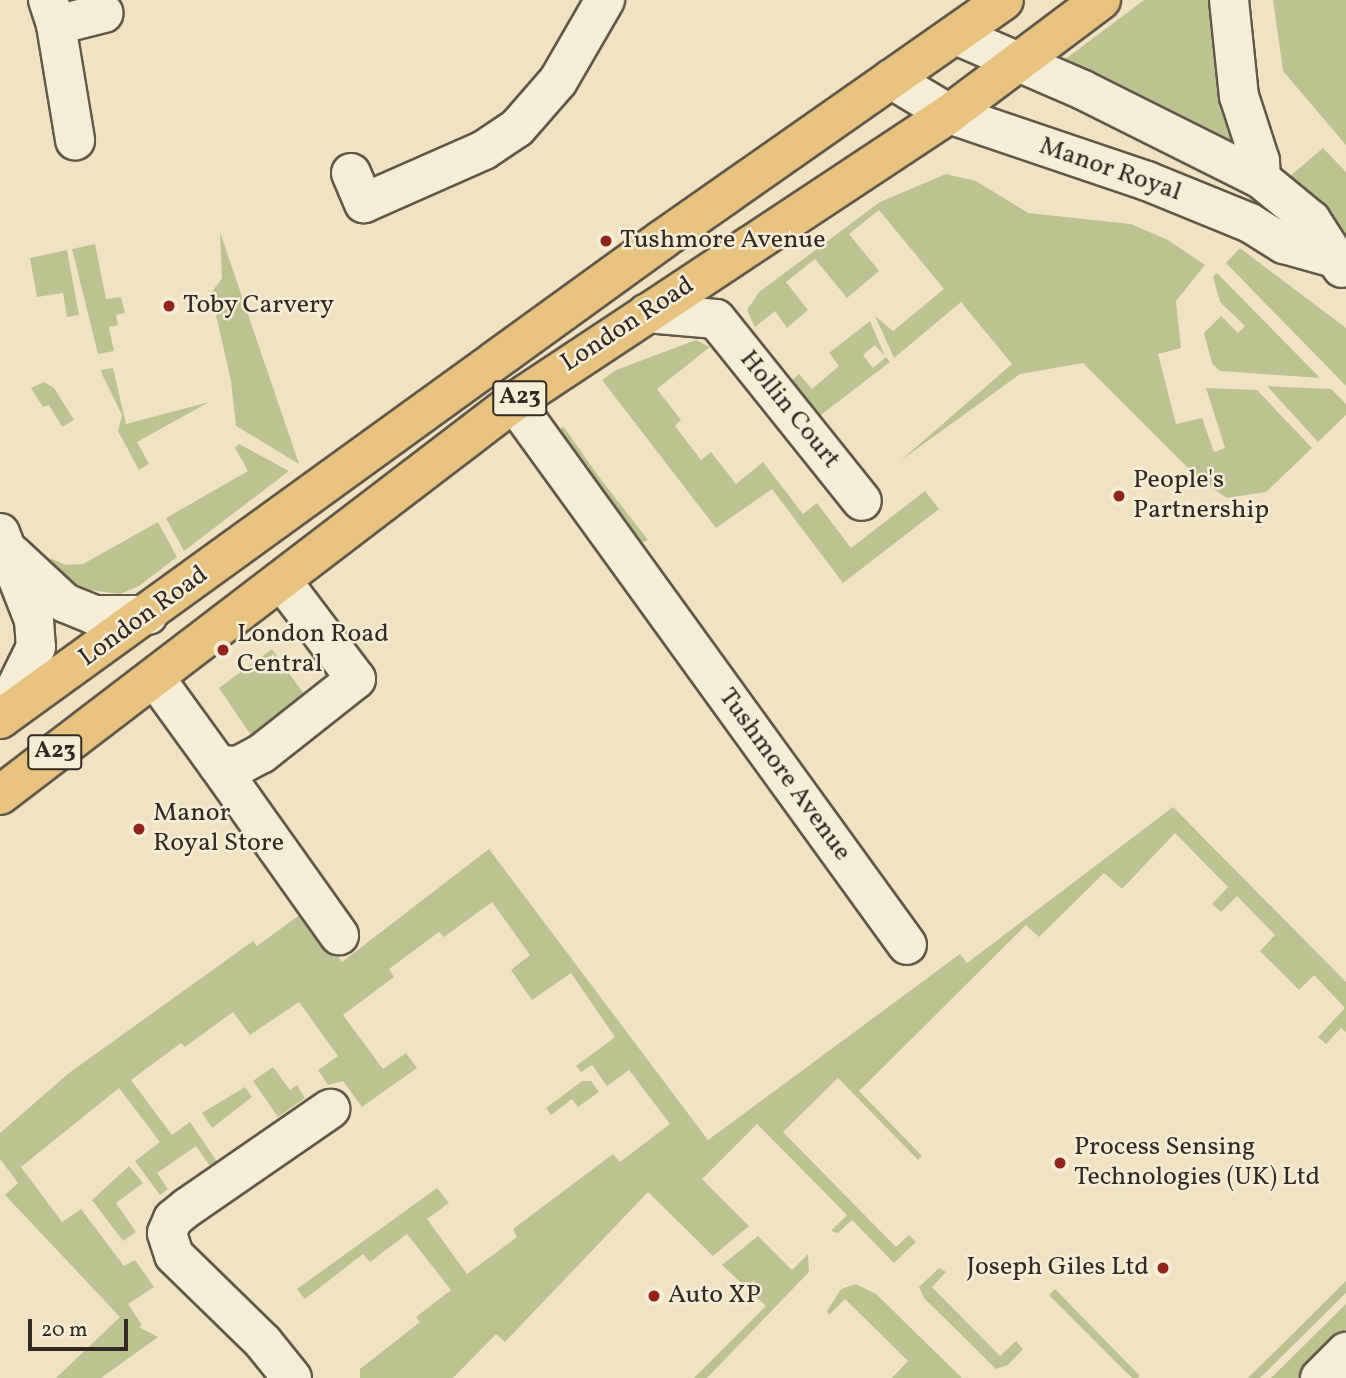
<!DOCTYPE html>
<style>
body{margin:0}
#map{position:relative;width:1346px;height:1378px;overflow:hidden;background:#f1e3c1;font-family:Vollkorn,serif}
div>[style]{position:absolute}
.green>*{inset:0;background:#bdc390}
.roads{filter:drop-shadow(2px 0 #625848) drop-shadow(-2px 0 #625848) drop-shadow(0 2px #625848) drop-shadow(0 -2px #625848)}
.minor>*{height:38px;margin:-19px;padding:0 19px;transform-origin:19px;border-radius:19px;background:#f6edd7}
.major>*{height:38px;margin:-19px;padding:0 19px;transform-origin:19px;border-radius:19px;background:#e8c280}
.dots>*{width:19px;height:19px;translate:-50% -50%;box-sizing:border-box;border:4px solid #f6edd7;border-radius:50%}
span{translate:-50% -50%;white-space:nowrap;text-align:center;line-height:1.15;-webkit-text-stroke:5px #f6edd7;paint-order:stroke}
.shield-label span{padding:2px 5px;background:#f6edd7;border:2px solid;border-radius:5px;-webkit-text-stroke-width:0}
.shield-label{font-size:24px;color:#332920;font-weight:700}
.street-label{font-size:26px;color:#332920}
.poi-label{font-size:26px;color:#332920}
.left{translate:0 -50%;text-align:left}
.right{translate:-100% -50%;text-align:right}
.scale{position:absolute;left:28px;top:1319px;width:100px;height:32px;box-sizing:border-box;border:4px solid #332920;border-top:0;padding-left:9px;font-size:21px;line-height:24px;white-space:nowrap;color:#332920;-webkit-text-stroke:5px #f6edd7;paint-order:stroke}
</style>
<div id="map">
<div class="green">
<div style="clip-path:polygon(1144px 0,1212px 0,1242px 146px,1231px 146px,1064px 60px)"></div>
<div style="clip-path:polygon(1273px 0,1346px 0,1346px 145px,1283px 71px)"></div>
<div style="clip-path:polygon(1323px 148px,1346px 172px,1346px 251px,1282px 183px)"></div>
<div style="clip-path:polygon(946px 174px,976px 181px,1028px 213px,1131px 224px,1168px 240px,1205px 265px,1176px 301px,1181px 348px,1158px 354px,1176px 424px,1202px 418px,1214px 452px,1225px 448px,1206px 388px,1257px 390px,1312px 448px,1266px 492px,1227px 498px,1200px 480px,1083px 363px,1020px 374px,900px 461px,1012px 364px,961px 302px,894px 358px,875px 316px,893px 331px,944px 289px,879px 210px,849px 234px,879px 271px,847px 298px,815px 259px,786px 282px,808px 310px,787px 328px,775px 311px,755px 327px,747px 310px,759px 292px,880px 202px)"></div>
<div style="clip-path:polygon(220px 232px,299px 464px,236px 426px,231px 381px,211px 293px,222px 278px)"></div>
<div style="clip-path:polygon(95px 244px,106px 299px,121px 297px,125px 313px,116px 315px,118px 325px,109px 327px,114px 351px,98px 354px,72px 249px)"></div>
<div style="clip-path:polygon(1240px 248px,1346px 328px,1346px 386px,1226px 263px)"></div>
<div style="clip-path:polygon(67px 250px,79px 315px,67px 317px,63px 293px,37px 297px,30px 258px)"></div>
<div style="clip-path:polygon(1217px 273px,1218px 274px,1320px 378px,1220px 371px,1212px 363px,1204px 333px,1221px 316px,1238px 333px,1245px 326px,1220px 302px,1213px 277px)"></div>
<div style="clip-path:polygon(870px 321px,885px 356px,875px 345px,863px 355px,873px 368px,886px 357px,890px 362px,813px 421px,787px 384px,799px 374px,812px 389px,839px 366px,829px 353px)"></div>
<div style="clip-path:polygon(696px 340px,710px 347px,657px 389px,681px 420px,675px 426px,701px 460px,711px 452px,736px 484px,763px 462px,803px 514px,817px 503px,851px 548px,925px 491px,939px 509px,843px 583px,772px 489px,716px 528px,602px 380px,616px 370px)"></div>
<div style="clip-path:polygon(113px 368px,126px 424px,209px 402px,137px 442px,149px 464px,139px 470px,118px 431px,122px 415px,103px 376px,101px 370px)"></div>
<div style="clip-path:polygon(44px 382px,54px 388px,74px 420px,62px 427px,49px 405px,43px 407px,31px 388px)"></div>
<div style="clip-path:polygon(1267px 386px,1331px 389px,1346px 404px,1346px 415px,1318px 442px)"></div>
<div style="clip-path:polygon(563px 426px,602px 481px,648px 540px,640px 543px,558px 433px)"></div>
<div style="clip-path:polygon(239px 444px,289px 471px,184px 551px,166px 518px,248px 471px,235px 448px)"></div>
<div style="clip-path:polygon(158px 522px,177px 557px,139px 586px,120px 594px,83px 589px,59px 574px,50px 558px,66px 565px,83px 564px)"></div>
<div style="clip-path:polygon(272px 649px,311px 704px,257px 744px,219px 688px)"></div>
<div style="clip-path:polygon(1173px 807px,1346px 982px,1346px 1032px,1341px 1028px,1326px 1044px,1318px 1037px,1345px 1008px,1314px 975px,1299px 990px,1260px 951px,1275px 935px,1237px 896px,1221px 912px,1212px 904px,1228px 887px,1175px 833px,1122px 889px,1104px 873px,1039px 937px,1026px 925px,859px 1091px,922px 1156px,918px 1160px,838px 1078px,783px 1132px,896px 1247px,909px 1235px,916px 1242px,894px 1263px,852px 1220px,838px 1233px,831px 1231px,847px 1215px,757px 1124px,702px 1179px,749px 1226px,713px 1256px,648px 1192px,505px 1342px,496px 1334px,453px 1378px,360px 1378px,360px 1369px,420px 1322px,416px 1317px,451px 1290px,407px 1234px,370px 1262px,363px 1254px,305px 1299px,297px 1289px,437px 1188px,449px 1203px,427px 1219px,467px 1274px,517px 1237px,513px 1229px,613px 1154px,620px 1162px,670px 1124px,629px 1070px,607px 1086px,592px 1065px,581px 1072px,576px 1066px,615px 1037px,571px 973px,532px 1000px,511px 970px,530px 955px,492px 902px,444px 937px,439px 932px,389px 969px,394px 977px,343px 1015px,383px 1069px,406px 1053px,417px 1068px,362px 1107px,343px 1081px,328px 1085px,318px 1070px,338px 1056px,299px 1002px,250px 1035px,233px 1012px,185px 1047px,181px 1043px,131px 1080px,172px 1135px,190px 1122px,218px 1163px,212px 1169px,196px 1146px,157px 1173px,168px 1189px,160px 1195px,135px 1161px,160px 1142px,119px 1088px,21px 1167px,62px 1222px,81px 1209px,124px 1266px,135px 1260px,154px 1287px,128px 1304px,142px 1325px,139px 1327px,158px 1337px,101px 1378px,56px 1378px,120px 1317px,5px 1195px,18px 1183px,0 1159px,0 1133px,69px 1073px,253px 941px,257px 946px,305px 911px,342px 962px,489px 849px,708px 1140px,960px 954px,967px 963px)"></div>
<div style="clip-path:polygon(273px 1067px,290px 1090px,297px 1085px,305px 1098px,278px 1117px,253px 1081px)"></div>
<div style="clip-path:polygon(582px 1081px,591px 1081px,599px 1092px,578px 1107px,572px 1099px,551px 1115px,546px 1108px)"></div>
<div style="clip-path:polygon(245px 1087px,252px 1097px,212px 1128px,202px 1113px)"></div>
<div style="clip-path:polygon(129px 1166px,143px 1183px,116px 1203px,136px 1232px,123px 1241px,92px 1200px)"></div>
<div style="clip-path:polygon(758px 1236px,792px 1270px,808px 1254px,809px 1272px,707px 1378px,694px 1378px,766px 1306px,722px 1265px)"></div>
<div style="clip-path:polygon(939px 1268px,946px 1272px,932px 1287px,1000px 1356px,1016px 1341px,1023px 1349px,1008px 1365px,996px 1369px,924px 1298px,919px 1287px)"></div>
<div style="clip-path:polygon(1346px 1281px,1346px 1293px,1260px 1378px,1248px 1378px)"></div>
<div style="clip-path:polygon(856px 1284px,876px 1294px,962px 1378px,892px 1378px,908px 1361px,845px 1299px,829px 1315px,827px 1311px,841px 1289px)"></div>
<div style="clip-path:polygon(1055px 1289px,1140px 1376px,1138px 1378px,1132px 1378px,1049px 1295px)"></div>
<div style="clip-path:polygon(1346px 1304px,1346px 1329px,1298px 1378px,1271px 1378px)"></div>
</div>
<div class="roads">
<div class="minor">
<div style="left:48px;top:0;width:26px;rotate:72deg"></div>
<div style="left:56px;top:25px;width:117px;rotate:80.6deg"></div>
<div style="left:1229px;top:0;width:97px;rotate:84.1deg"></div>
<div style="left:1239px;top:96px;width:68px;rotate:72.1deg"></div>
<div style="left:1260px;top:161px;width:18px;rotate:87deg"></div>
<div style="left:56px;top:25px;width:49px;rotate:-14deg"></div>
<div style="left:956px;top:35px;width:138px;rotate:23.4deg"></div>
<div style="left:1083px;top:90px;width:199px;rotate:26.6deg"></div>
<div style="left:1261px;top:179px;width:65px;rotate:39.4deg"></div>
<div style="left:1311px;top:220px;width:57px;rotate:57.1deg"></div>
<div style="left:891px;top:79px;width:68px;rotate:31.1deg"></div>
<div style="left:949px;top:114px;width:209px;rotate:18.7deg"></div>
<div style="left:1147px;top:181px;width:111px;rotate:22.2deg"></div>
<div style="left:1250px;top:223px;width:40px;rotate:32deg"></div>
<div style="left:1284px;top:244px;width:49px;rotate:15.5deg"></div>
<div style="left:351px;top:173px;width:33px;rotate:67deg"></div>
<div style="left:364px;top:203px;width:131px;rotate:-23.8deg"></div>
<div style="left:484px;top:150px;width:40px;rotate:-34deg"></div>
<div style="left:517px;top:128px;width:62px;rotate:-48.9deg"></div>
<div style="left:558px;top:81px;width:94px;rotate:-59.9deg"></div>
<div style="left:647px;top:313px;width:69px;rotate:5deg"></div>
<div style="left:716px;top:319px;width:233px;rotate:51.3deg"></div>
<div style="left:514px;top:402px;width:670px;rotate:54.1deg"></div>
<div style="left:0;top:533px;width:93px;rotate:68.7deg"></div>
<div style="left:34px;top:620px;width:27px;rotate:86deg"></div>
<div style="left:36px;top:647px;width:79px;rotate:116.2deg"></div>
<div style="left:12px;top:554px;width:72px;rotate:42.8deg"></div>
<div style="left:65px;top:603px;width:31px;rotate:22deg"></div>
<div style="left:94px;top:615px;width:54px"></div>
<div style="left:155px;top:678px;width:107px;rotate:54.1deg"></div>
<div style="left:218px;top:765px;width:20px;rotate:3deg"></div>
<div style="left:238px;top:766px;width:26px;rotate:-28deg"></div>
<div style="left:261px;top:754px;width:121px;rotate:-38.3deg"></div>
<div style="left:356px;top:679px;width:123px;rotate:-127.1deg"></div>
<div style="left:218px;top:765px;width:209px;rotate:54.6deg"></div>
<div style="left:292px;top:1378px;width:46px;rotate:-128.9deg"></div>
<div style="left:263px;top:1342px;width:124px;rotate:-135.7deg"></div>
<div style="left:174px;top:1255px;width:23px;rotate:-108deg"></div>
<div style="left:167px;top:1233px;width:15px;rotate:-67deg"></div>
<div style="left:173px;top:1219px;width:19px;rotate:-39deg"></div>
<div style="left:188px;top:1207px;width:173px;rotate:-34.6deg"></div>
<div style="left:1320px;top:1378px;width:37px;rotate:-45deg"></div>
</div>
<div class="major">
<div style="left:0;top:719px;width:819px;rotate:-35.9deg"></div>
<div style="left:663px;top:239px;width:416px;rotate:-35deg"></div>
<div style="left:0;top:795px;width:647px;rotate:-37.4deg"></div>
<div style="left:514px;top:402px;width:522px;rotate:-33.51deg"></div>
<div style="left:949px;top:114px;width:190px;rotate:-36.9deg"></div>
</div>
</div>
<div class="dots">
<div style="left:606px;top:241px;background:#8f2418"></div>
<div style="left:169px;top:306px;background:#8f2418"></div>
<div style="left:1119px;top:496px;background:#8f2418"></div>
<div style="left:223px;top:650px;background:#8f2418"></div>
<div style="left:139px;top:829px;background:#8f2418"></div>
<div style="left:1060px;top:1163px;background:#8f2418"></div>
<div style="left:1163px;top:1268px;background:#8f2418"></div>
<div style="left:654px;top:1296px;background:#8f2418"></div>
</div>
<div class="shield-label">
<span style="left:520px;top:398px">A23</span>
<span style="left:55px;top:752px">A23</span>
</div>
<div class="street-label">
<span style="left:1110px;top:170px;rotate:19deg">Manor Royal</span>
<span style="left:628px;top:325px;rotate:-33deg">London Road</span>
<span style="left:789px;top:410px;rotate:51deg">Hollin Court</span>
<span style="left:144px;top:617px;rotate:-36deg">London Road</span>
<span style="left:784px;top:775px;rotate:54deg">Tushmore Avenue</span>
</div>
<div class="poi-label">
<span class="left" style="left:620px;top:241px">Tushmore Avenue</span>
<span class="left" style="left:183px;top:306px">Toby Carvery</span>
<span class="left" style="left:1133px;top:496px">People's<br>Partnership</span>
<span class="left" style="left:237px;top:650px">London Road<br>Central</span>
<span class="left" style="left:153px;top:829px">Manor<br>Royal Store</span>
<span class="left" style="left:1074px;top:1163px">Process Sensing<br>Technologies (UK) Ltd</span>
<span class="right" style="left:1149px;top:1268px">Joseph Giles Ltd</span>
<span class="left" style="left:668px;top:1296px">Auto XP</span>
</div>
<div class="scale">20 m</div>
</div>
